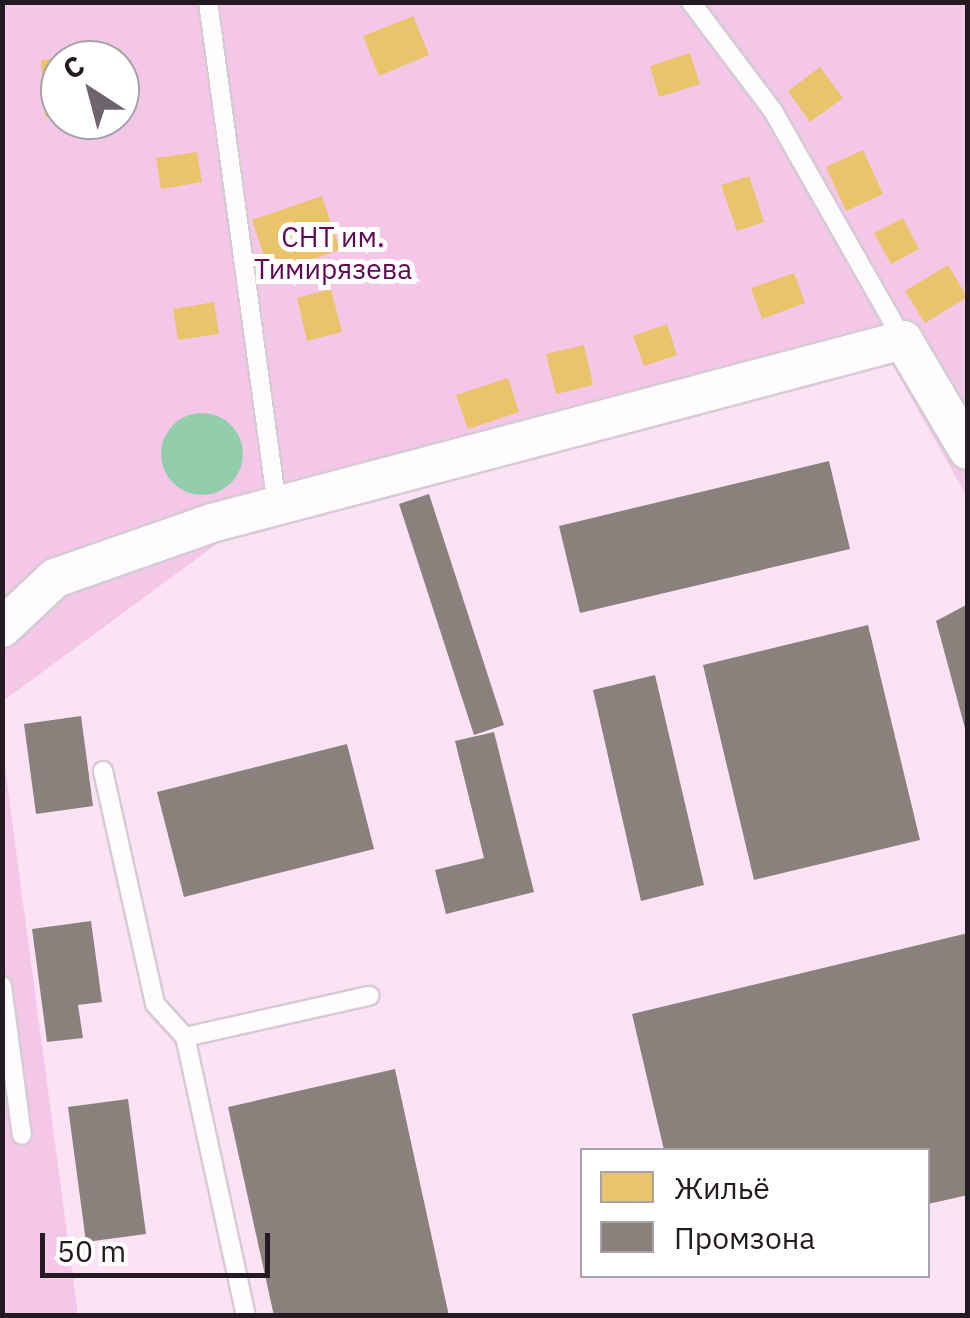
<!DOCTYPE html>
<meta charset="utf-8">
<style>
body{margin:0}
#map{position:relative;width:970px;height:1318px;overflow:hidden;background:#f9edf6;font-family:"IBM Plex Sans",sans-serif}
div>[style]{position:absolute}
.built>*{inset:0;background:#fbe3f5}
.green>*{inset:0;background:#f4c7e9}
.water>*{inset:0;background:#94cdac}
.round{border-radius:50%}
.homes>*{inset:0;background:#e9c46a}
.industry>*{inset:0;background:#8a817c}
.roads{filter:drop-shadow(2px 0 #d6cbd3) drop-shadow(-2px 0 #d6cbd3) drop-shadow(0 2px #d6cbd3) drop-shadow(0 -2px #d6cbd3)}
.service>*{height:18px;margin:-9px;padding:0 9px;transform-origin:9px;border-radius:9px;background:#fefcfe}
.minor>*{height:38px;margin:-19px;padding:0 19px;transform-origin:19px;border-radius:19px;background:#fefcfe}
span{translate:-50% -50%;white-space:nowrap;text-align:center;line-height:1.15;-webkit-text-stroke:10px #fff;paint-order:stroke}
.park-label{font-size:28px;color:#600854}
.frame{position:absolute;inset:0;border:5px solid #241a21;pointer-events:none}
.legend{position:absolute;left:580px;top:1148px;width:350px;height:130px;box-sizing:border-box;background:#fff;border:2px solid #a7a3a6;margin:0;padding:12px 18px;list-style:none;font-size:30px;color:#241a21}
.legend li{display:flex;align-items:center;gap:20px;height:50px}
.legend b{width:50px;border:2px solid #a7a3a6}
.north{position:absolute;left:40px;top:40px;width:100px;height:100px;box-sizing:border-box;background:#fff;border:2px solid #a7a3a6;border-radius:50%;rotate:324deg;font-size:28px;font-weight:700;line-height:40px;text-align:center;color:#241a21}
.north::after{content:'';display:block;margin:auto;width:35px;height:45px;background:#6f646c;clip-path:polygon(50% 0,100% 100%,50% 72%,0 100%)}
.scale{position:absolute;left:40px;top:1233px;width:230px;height:45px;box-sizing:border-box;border:5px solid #241a21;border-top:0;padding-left:12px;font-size:30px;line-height:35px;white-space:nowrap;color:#241a21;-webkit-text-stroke:8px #fff;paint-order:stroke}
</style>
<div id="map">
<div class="built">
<div style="clip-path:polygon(evenodd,893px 363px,967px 497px,967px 1315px,78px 1315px,3px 752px,2px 701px,221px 541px,893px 363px,582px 1150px,928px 1150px,928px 1276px,582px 1276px,582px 1150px)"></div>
</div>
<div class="green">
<div style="clip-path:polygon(evenodd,3px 3px,967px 3px,967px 497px,892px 364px,221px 541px,3px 701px,3px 3px,60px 60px,120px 60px,120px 120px,60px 120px,60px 60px)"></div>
<div style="clip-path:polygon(3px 752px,78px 1315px,3px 1315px)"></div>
</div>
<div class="water">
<div class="round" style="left:161px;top:413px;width:82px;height:82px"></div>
</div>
<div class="homes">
<div style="clip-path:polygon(413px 16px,429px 55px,379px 76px,363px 36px)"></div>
<div style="clip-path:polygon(690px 53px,700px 84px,659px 97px,650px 66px)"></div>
<div style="clip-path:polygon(60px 58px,60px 116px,45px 117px,41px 60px)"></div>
<div style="clip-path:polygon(820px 67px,843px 98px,810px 122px,788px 91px)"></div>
<div style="clip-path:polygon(863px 150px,883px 194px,846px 211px,826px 167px)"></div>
<div style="clip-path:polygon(197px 152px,202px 182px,161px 189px,156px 158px)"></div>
<div style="clip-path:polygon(749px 176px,764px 222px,737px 231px,721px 185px)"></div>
<div style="clip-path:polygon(322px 196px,340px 250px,270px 273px,252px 220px)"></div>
<div style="clip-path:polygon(903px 218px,919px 249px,891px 264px,874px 233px)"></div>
<div style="clip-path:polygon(948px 265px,967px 297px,925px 323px,905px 291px)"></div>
<div style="clip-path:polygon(794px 273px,805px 303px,762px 319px,751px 288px)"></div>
<div style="clip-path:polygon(331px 289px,342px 332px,307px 341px,297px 298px)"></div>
<div style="clip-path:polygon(214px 302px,219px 334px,178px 340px,173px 309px)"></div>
<div style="clip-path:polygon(667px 324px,677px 355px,644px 366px,633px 336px)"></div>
<div style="clip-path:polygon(584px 345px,593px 385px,556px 394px,546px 354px)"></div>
<div style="clip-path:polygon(508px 378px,519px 412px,468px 429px,456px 395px)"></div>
</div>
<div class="industry">
<div style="clip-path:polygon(829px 461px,850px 549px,580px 613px,559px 526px)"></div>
<div style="clip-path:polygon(429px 494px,504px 725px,474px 735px,399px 504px)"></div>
<div style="clip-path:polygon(968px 604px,968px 732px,966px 732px,936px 621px)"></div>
<div style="clip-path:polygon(868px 625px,920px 840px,754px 880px,703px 665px)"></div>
<div style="clip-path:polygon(655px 675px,704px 885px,641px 901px,593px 690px)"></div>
<div style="clip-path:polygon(81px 716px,93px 806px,36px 814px,24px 724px)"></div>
<div style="clip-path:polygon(494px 732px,534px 892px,446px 914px,435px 870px,484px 858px,455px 741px)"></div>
<div style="clip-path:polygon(347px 744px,374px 849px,184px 897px,157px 792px)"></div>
<div style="clip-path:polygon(91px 921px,102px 1002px,78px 1005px,83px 1038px,47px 1042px,32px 929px)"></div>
<div style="clip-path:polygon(968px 933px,968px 1195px,928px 1204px,928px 1150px,664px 1150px,632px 1014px)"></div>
<div style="clip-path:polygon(395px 1069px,449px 1316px,274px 1316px,228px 1107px)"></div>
<div style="clip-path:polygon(128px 1099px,146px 1234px,86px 1242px,68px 1107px)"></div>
</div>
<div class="roads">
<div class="service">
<div style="left:208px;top:2px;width:509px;rotate:82.2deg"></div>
<div style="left:691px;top:2px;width:136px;rotate:53deg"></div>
<div style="left:773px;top:111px;width:263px;rotate:60.4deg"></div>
<div style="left:103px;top:771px;width:239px;rotate:77.4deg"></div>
<div style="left:155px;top:1004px;width:45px;rotate:47.7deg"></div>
<div style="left:2px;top:986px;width:150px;rotate:82.4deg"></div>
<div style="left:246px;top:1316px;width:286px;rotate:-102.3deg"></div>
<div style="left:185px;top:1037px;width:189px;rotate:-12.6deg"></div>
</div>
<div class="minor">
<div style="left:2px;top:628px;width:73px;rotate:-43.3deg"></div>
<div style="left:55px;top:578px;width:166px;rotate:-19.3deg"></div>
<div style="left:212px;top:523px;width:715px;rotate:-14.83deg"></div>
<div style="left:903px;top:340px;width:128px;rotate:59.4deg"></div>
</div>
</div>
<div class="park-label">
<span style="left:333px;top:253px">СНТ им.<br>Тимирязева</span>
</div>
<div class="frame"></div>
<ul class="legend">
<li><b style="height:28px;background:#e9c46a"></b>Жильё</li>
<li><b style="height:28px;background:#8a817c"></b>Промзона</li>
</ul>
<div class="north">С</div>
<div class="scale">50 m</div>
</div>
